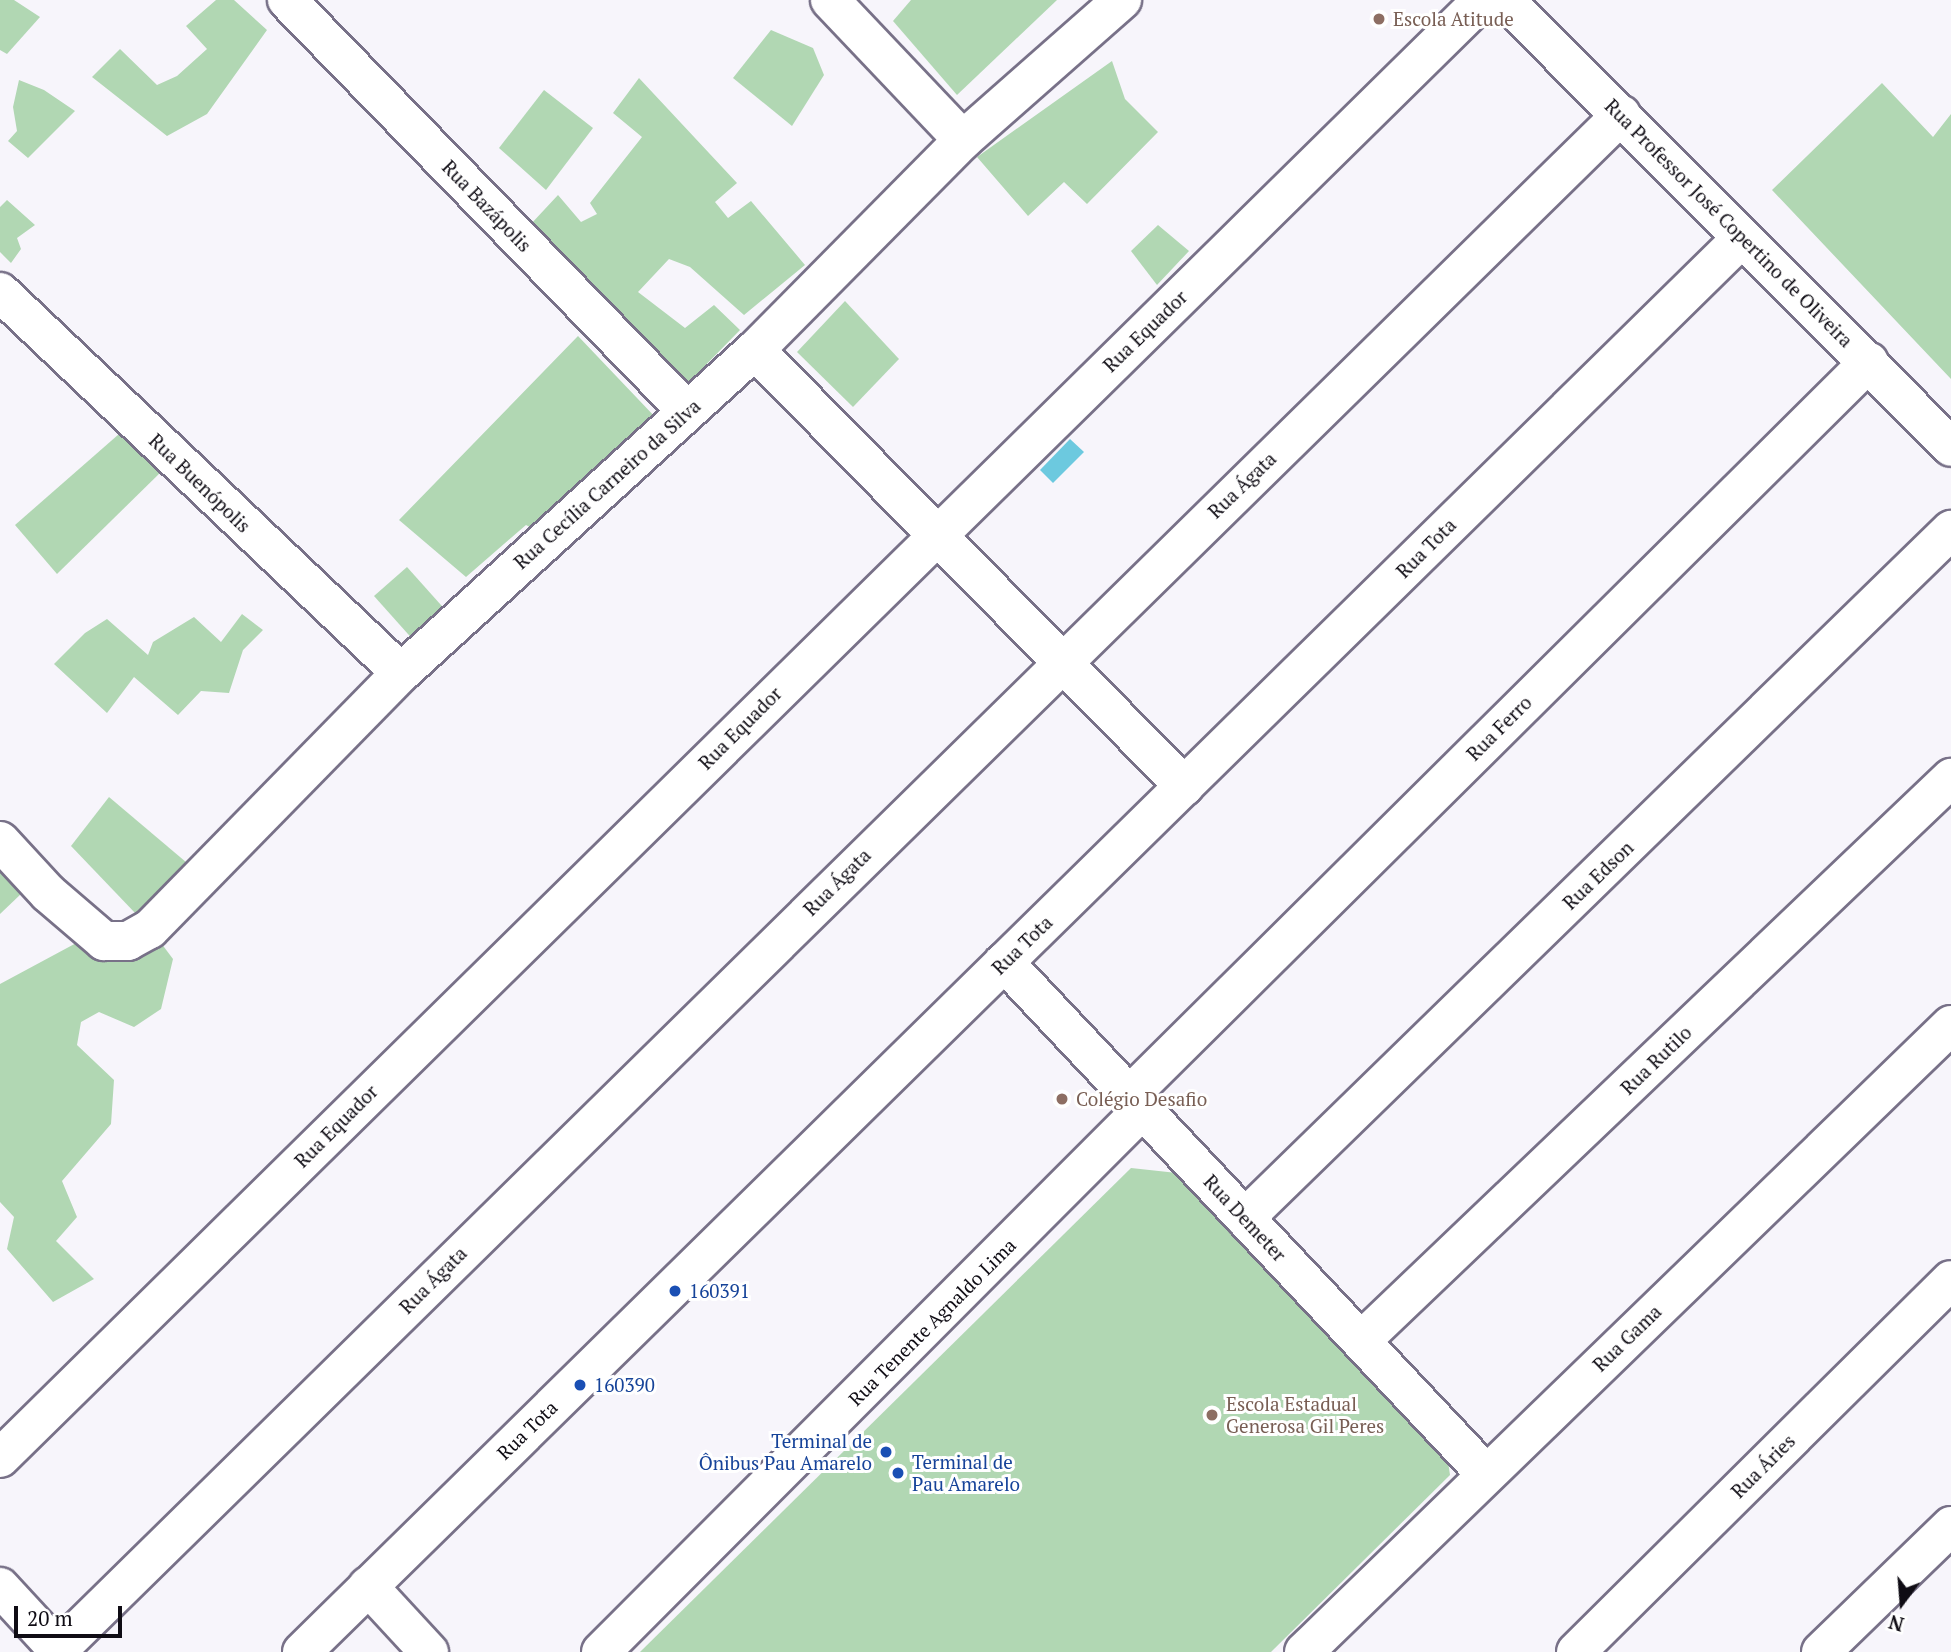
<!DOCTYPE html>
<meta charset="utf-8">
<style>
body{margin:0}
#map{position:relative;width:1951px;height:1652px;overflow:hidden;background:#f7f5fb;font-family:"PT Serif",serif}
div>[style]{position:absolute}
.green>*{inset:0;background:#b1d7b3}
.water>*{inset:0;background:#6cc9df}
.roads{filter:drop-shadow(2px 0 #787188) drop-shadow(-2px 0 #787188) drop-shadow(0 2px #787188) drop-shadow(0 -2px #787188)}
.minor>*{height:38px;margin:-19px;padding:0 19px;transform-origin:19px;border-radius:19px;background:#fff}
.dots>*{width:19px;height:19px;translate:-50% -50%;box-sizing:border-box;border:4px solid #fff;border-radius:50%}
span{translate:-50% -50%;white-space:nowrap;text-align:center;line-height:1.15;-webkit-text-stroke:6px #fff;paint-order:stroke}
.education-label{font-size:19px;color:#785e54}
.left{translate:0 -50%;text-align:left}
.street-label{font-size:19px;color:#0f0c14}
.transit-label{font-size:19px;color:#164399}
.right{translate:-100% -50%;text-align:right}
.north{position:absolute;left:1867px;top:1568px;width:70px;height:70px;-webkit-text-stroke:5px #fff;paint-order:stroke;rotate:196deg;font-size:19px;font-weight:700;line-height:28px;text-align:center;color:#0f0c14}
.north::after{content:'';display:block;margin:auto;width:24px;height:32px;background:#0f0c14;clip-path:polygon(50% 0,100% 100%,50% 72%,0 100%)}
.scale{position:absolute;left:14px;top:1606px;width:108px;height:32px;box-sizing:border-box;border:4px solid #0f0c14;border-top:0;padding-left:9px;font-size:21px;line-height:24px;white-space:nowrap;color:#0f0c14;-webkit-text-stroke:5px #fff;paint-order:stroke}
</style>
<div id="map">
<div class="green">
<div style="clip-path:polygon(0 0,14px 0,40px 17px,7px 54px,0 50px)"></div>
<div style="clip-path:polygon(216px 0,234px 0,267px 30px,207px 114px,167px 136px,92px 77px,120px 49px,157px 85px,177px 76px,207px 49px,186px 26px)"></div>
<div style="clip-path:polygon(911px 0,1057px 0,957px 95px,893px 21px)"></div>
<div style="clip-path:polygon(771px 30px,813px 48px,824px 75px,792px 126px,733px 78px)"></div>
<div style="clip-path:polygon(1112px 61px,1125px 99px,1158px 132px,1087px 204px,1064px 182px,1028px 216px,977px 157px)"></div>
<div style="clip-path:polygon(639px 78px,737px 183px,715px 202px,728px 218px,751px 201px,805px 265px,744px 315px,690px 267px,669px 259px,638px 292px,685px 328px,714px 305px,740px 330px,689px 382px,530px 225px,558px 195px,581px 222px,597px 214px,590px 203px,642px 137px,613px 113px)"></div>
<div style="clip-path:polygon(19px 80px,44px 90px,75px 111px,28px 158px,8px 141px,17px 131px,13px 107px)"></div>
<div style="clip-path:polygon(1882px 83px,1933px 137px,1951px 114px,1951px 379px,1772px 190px)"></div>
<div style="clip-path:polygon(544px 90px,593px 128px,546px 190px,499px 148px)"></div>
<div style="clip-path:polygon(7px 200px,35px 225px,17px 238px,21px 249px,11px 263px,0 252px,0 207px)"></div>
<div style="clip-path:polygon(1158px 225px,1189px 251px,1157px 285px,1131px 251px)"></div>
<div style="clip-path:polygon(845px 301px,899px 359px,853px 407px,797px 352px)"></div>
<div style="clip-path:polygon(578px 336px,657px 419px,543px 534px,526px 525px,466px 577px,399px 520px)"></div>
<div style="clip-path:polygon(119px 434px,164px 469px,57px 574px,15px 525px)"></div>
<div style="clip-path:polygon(407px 567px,449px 614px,416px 643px,374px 596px)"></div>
<div style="clip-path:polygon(242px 614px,263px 630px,243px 650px,229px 693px,201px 691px,178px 715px,134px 677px,107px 713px,54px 664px,85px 633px,107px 619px,148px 655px,153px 642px,194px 617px,221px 642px)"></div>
<div style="clip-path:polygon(109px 797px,193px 868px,137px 915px,71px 846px)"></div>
<div style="clip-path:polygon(0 869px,22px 893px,0 914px)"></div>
<div style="clip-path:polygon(80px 941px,161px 943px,173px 959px,161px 1009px,134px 1027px,99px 1012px,81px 1022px,77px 1045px,114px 1080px,111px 1124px,62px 1181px,77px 1217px,56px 1241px,94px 1279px,53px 1302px,7px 1249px,14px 1217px,0 1202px,0 984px)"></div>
<div style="clip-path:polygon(1131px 1168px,1177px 1173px,1447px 1455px,1450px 1475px,1271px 1652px,640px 1652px)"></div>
</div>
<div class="water">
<div style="clip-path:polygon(1070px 439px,1084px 452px,1053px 483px,1040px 470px)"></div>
</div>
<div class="roads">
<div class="minor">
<div style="left:287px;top:0;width:574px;rotate:45.78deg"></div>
<div style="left:830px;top:0;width:193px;rotate:46.5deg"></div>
<div style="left:1505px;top:0;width:631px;rotate:45.06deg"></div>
<div style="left:0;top:292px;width:553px;rotate:43.53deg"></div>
<div style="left:755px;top:350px;width:612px;rotate:45.46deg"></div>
<div style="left:0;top:841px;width:71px;rotate:47.3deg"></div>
<div style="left:48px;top:893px;width:74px;rotate:40.6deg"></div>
<div style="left:104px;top:941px;width:24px"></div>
<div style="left:128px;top:941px;width:25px;rotate:-29deg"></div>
<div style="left:150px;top:929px;width:359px;rotate:-45.6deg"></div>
<div style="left:401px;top:673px;width:479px;rotate:-42.4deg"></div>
<div style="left:755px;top:350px;width:296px;rotate:-45.3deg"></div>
<div style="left:963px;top:140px;width:212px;rotate:-41.4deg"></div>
<div style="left:1004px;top:962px;width:703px;rotate:46.73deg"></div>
<div style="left:1130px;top:1095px;width:1041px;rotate:-44.77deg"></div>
<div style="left:1245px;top:1218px;width:986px;rotate:-44.26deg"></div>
<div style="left:1361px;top:1341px;width:816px;rotate:-43.66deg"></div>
<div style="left:0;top:1458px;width:2079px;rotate:-44.53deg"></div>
<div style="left:368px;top:1586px;width:90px;rotate:47.3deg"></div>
<div style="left:0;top:1587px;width:88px;rotate:47.3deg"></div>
<div style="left:56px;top:1652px;width:2194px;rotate:-44.48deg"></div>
<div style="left:302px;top:1652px;width:2018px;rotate:-44.48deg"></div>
<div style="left:601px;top:1652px;width:767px;rotate:-45.05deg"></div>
<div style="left:1304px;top:1652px;width:901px;rotate:-44.1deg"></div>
<div style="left:1576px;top:1652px;width:528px;rotate:-44.77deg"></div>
<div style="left:1821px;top:1652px;width:181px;rotate:-44.1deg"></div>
</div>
</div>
<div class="dots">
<div style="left:1379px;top:19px;background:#8d6e63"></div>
<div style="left:1062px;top:1099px;background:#8d6e63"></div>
<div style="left:675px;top:1291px;background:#1a4fb4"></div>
<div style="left:580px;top:1385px;background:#1a4fb4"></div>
<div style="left:1212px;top:1415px;background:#8d6e63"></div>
<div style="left:886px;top:1452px;background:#1a4fb4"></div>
<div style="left:898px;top:1473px;background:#1a4fb4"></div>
</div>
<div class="education-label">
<span class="left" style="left:1393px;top:19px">Escola Atitude</span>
<span class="left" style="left:1076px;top:1099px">Colégio Desafio</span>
<span class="left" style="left:1226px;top:1415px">Escola Estadual<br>Generosa Gil Peres</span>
</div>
<div class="street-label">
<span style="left:487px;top:206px;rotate:46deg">Rua Bazápolis</span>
<span style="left:1729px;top:223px;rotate:45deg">Rua Professor José Copertino de Oliveira</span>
<span style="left:1145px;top:331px;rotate:-44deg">Rua Equador</span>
<span style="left:200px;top:483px;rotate:44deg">Rua Buenópolis</span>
<span style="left:607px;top:484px;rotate:-42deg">Rua Cecília Carneiro da Silva</span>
<span style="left:1242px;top:485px;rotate:-44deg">Rua Ágata</span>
<span style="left:1426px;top:548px;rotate:-45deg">Rua Tota</span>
<span style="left:740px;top:728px;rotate:-45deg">Rua Equador</span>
<span style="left:1499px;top:728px;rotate:-45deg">Rua Ferro</span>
<span style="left:1598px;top:875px;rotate:-44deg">Rua Edson</span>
<span style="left:837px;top:882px;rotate:-45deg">Rua Ágata</span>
<span style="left:1022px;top:945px;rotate:-44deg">Rua Tota</span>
<span style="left:1656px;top:1060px;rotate:-44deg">Rua Rutilo</span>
<span style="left:336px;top:1126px;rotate:-45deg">Rua Equador</span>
<span style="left:1245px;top:1218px;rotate:47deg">Rua Demeter</span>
<span style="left:433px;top:1280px;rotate:-45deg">Rua Ágata</span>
<span style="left:932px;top:1322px;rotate:-45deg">Rua Tenente Agnaldo Lima</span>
<span style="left:1627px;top:1338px;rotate:-44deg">Rua Gama</span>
<span style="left:527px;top:1430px;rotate:-44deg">Rua Tota</span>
<span style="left:1763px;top:1466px;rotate:-45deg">Rua Áries</span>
</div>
<div class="transit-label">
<span class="left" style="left:689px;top:1291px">160391</span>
<span class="left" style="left:594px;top:1385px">160390</span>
<span class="right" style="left:872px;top:1452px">Terminal de<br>Ônibus Pau Amarelo</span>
<span class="left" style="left:912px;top:1473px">Terminal de<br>Pau Amarelo</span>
</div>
<div class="north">N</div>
<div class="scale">20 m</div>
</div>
